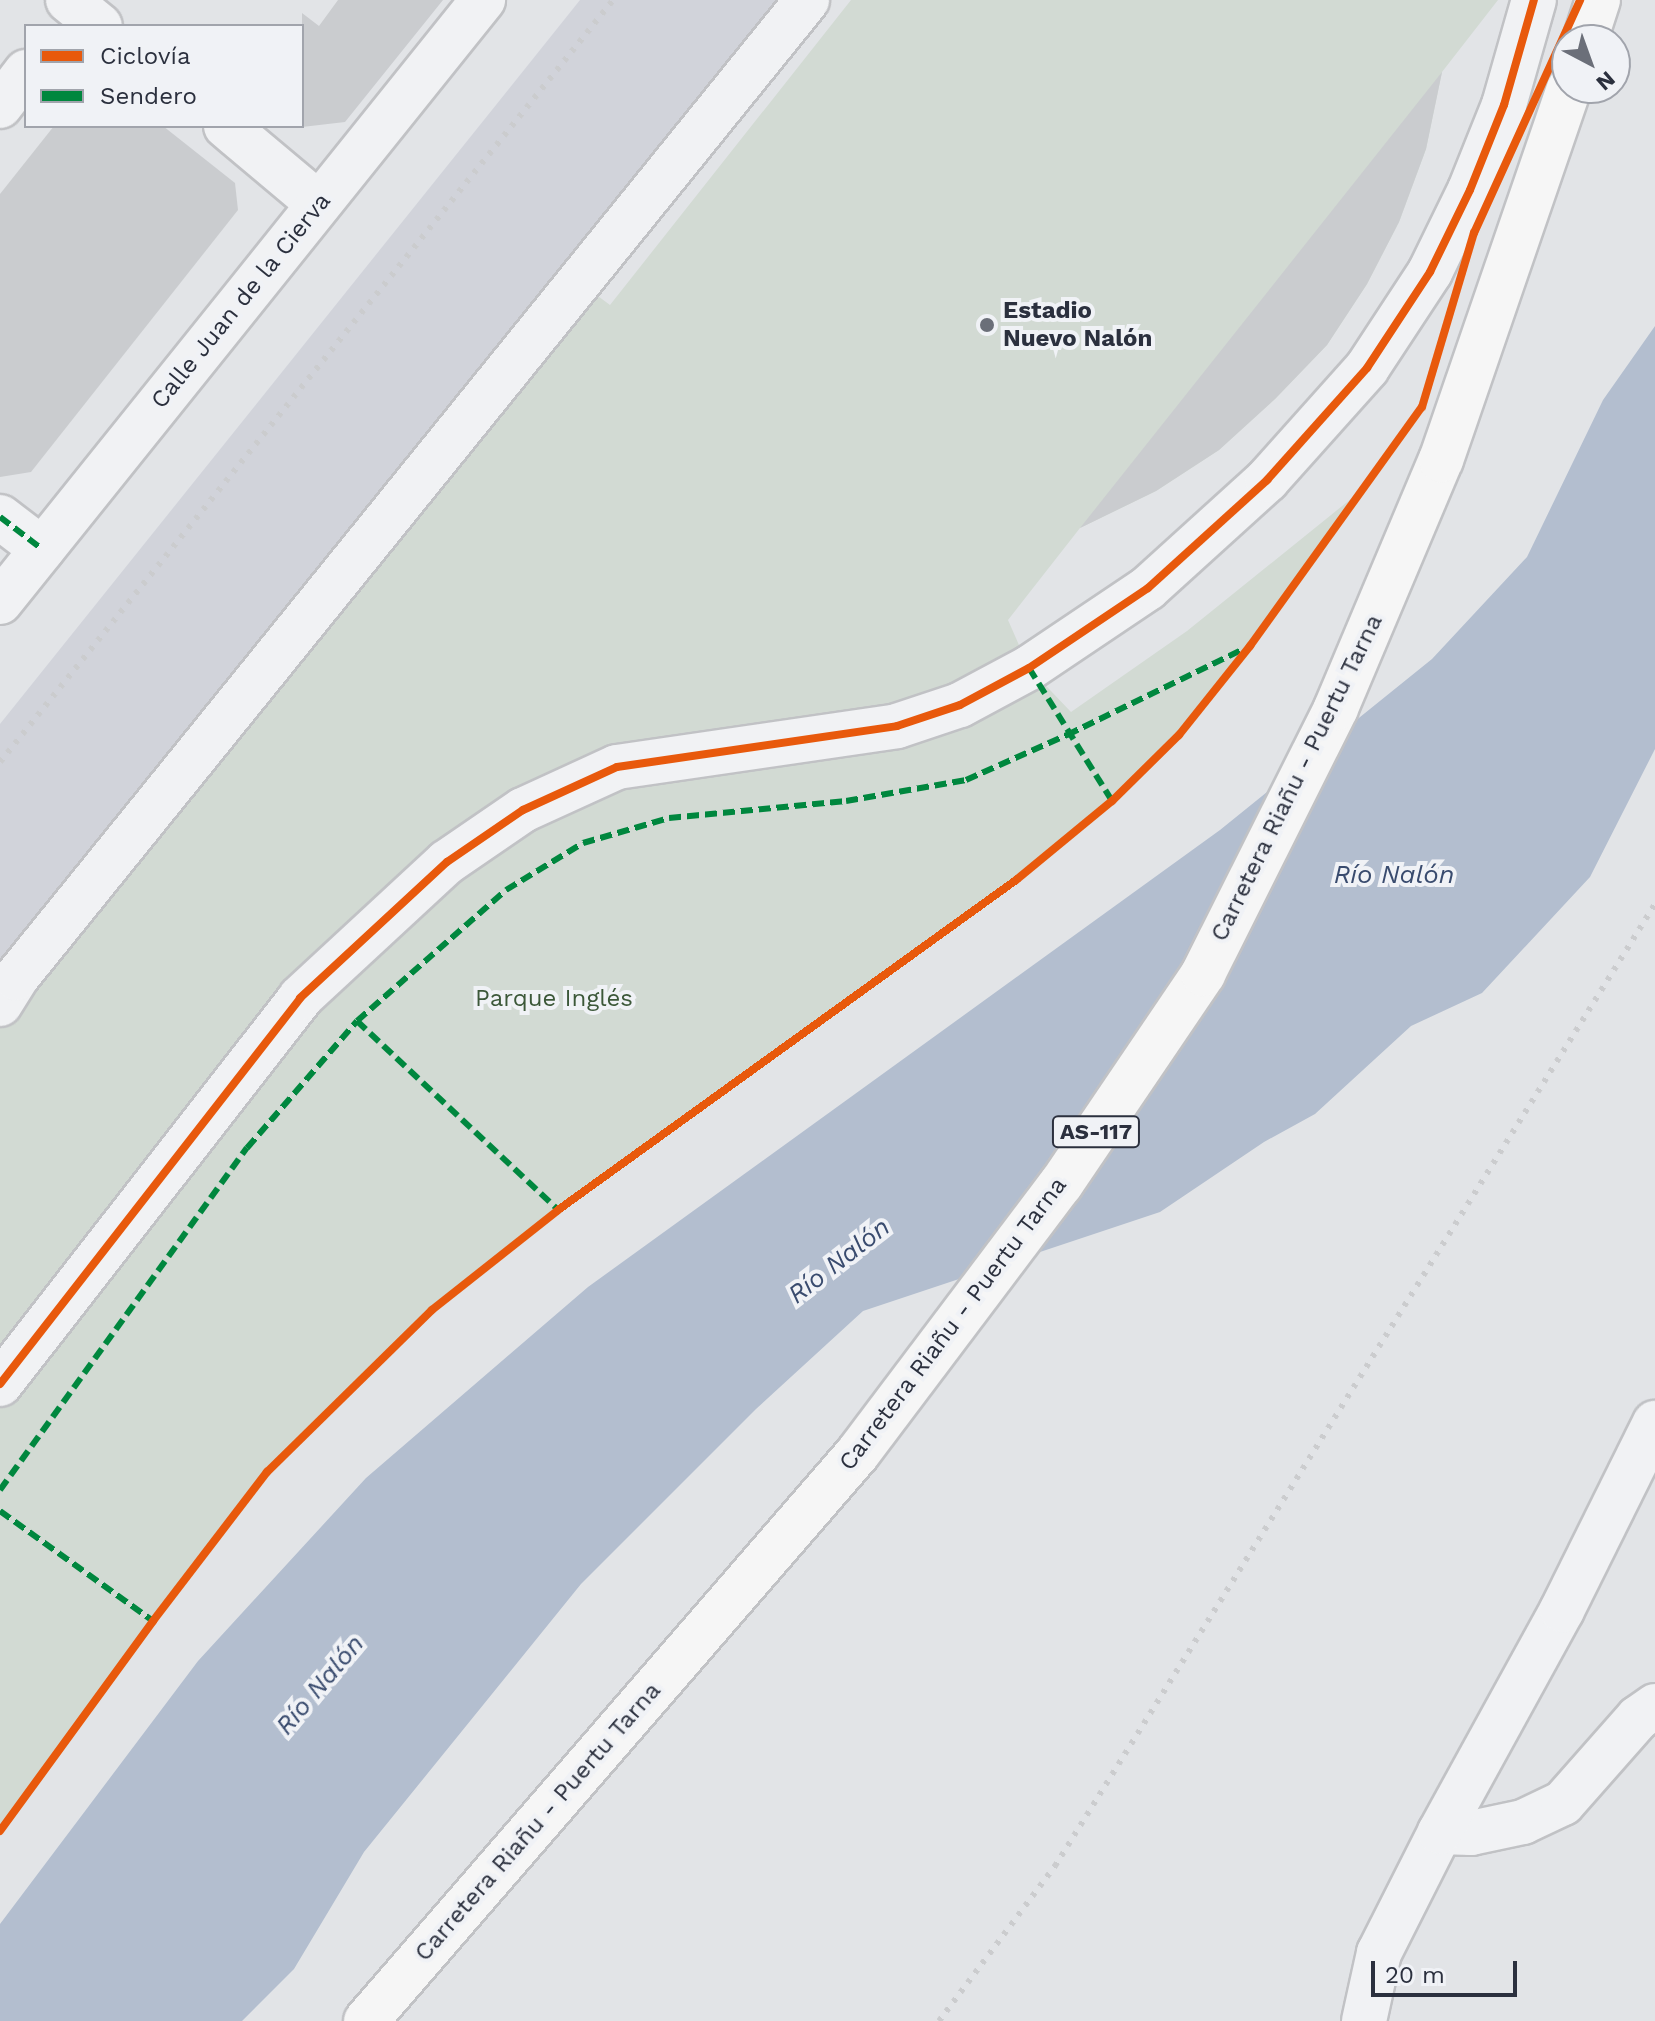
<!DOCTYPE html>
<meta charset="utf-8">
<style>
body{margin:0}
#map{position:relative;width:1655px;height:2021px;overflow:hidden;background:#e2e4e7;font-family:"Work Sans",sans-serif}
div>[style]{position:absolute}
.built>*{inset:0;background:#d1d3da}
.green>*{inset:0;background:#d2dad3}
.water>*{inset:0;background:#b3becf}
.building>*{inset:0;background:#cacccf}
.roads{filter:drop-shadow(2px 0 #c1c2c5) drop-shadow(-2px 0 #c1c2c5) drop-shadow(0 2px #c1c2c5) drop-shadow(0 -2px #c1c2c5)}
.pedestrian>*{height:44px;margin:-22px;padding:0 22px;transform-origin:22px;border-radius:22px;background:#f1f2f4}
.minor>*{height:44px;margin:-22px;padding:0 22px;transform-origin:22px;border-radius:22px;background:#f1f2f4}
.primary>*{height:44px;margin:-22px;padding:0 22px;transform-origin:22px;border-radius:22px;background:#f6f6f6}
.rail>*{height:6px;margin-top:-3px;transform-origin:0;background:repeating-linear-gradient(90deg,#cbccce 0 4px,transparent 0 12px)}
.quiet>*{height:6px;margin-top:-3px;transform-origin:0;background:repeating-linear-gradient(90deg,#00873e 0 12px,transparent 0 18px)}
.cycleway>*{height:8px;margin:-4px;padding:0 4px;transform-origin:4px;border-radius:4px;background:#e8590c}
.dots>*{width:22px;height:22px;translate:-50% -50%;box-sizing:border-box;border:4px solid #f0f2f6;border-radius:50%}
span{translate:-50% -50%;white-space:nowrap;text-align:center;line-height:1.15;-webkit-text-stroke:8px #f0f2f6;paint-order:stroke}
.shield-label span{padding:2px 6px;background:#f0f2f6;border:2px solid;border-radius:6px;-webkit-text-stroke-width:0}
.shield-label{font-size:22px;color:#2b303e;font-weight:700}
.street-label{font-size:24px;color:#2b303e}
.poi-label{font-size:24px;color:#2b303e;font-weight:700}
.left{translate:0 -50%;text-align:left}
.park-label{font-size:24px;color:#3c5839}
.water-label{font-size:26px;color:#394b6e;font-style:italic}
.legend{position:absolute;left:24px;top:24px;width:280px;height:104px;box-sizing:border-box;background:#f0f2f6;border:2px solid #a1a4ac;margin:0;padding:10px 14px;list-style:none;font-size:24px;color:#2b303e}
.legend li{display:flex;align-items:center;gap:16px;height:40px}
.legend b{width:40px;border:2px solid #a1a4ac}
.north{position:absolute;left:1551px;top:24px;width:80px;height:80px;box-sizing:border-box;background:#f0f2f6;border:2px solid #a1a4ac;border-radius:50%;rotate:139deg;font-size:22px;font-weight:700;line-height:32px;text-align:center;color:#2b303e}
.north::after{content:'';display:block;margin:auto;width:28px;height:36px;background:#6b6f79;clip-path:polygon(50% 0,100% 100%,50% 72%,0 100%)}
.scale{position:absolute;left:1371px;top:1961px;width:146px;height:36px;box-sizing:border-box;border:4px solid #2b303e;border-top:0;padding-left:10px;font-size:24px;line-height:28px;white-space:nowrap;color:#2b303e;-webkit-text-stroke:6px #f0f2f6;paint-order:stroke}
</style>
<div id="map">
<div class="built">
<div style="clip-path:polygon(580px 0,779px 0,0 963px,0 724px)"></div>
</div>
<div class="green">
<div style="clip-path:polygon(851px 0,1498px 0,1442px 72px,1426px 149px,1399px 222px,1367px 284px,1327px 345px,1275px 399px,1219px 450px,1156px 491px,1080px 528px,1008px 620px,1029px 668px,1071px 712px,1187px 631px,1367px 486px,1250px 646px,1179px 735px,1112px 801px,1016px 880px,558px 1210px,432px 1310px,337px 1400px,267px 1472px,153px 1621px,0 1831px,0 1004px,579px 282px,610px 305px)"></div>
</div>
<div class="water">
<div style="clip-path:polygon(1655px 326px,1655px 749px,1590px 877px,1482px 993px,1411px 1026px,1315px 1114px,1264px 1142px,1160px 1212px,863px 1311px,756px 1409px,581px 1584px,364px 1852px,294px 1969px,242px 2021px,0 2021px,0 1924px,198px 1661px,366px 1478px,588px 1287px,1220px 830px,1432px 659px,1527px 557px,1603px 400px)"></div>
</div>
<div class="building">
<div style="clip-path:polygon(338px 0,443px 0,345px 122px,302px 127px,302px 13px,319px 26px)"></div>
<div style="clip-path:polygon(1442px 72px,1426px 149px,1399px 222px,1367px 284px,1327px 345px,1275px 399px,1219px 450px,1156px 491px,1080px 528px)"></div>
<div style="clip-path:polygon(54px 126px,163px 126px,235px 183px,238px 210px,31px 472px,0 477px,0 194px)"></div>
</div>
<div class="roads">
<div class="pedestrian">
<div style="left:0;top:517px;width:53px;rotate:37.3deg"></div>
</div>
<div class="minor">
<div style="left:68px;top:0;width:41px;rotate:39.1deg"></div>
<div style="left:0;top:106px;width:43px;rotate:-52.6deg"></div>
<div style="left:226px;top:126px;width:121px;rotate:40deg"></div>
<div style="left:0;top:602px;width:772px;rotate:-51.26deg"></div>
<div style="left:0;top:1004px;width:31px;rotate:-58deg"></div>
<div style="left:16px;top:978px;width:1258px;rotate:-51.03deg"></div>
<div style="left:0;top:1384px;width:489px;rotate:-52.1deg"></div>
<div style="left:300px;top:998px;width:200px;rotate:-42.8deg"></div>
<div style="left:447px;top:862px;width:92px;rotate:-34.4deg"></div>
<div style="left:523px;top:810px;width:103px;rotate:-24.6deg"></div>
<div style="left:617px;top:767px;width:283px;rotate:-8.3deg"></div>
<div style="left:897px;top:726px;width:66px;rotate:-18.4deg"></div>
<div style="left:960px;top:705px;width:78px;rotate:-28.2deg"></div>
<div style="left:1029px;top:668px;width:143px;rotate:-33.9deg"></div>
<div style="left:1148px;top:588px;width:161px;rotate:-42.2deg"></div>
<div style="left:1267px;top:480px;width:150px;rotate:-48.2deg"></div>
<div style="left:1367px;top:368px;width:115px;rotate:-56.7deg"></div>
<div style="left:1430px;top:272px;width:91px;rotate:-64deg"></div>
<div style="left:1470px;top:190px;width:92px;rotate:-68.2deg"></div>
<div style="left:1504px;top:105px;width:109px;rotate:-74.1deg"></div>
<div style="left:1440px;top:1832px;width:31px;rotate:2deg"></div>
<div style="left:1471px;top:1833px;width:53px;rotate:-11.9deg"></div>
<div style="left:1523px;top:1822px;width:44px;rotate:-25.4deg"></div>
<div style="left:1563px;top:1803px;width:113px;rotate:-48.6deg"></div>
<div style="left:1638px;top:1718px;width:21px;rotate:-35deg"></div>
<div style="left:1364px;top:2021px;width:70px;rotate:-77.6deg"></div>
<div style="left:1379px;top:1953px;width:136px;rotate:-63.2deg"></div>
<div style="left:1440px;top:1832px;width:253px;rotate:-61.2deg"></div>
<div style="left:1562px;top:1610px;width:209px;rotate:-63.6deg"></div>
</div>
<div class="primary">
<div style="left:1585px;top:40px;width:42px;rotate:-72deg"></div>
<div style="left:366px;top:2021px;width:751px;rotate:-49.1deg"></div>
<div style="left:858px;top:1453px;width:337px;rotate:-53deg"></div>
<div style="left:1061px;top:1184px;width:254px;rotate:-55.9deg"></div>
<div style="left:1203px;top:974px;width:297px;rotate:-63.4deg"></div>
<div style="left:1336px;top:708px;width:269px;rotate:-67.1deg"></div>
<div style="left:1441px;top:460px;width:393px;rotate:-71deg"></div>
</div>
</div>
<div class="rail">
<div style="left:0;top:762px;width:978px;rotate:-51.18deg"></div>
<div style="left:939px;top:2021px;width:194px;rotate:-53.2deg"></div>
<div style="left:1055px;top:1866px;width:1134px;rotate:-58.05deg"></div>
</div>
<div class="quiet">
<div style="left:0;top:517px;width:53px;rotate:37.3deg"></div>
<div style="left:1029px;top:668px;width:157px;rotate:58deg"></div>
<div style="left:357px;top:1021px;width:276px;rotate:43.2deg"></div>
<div style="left:0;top:1490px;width:422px;rotate:-54.2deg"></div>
<div style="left:247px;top:1148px;width:168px;rotate:-49.1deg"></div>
<div style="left:357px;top:1021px;width:198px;rotate:-41.3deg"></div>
<div style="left:506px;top:890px;width:90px;rotate:-31.4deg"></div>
<div style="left:583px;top:843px;width:90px;rotate:-16.2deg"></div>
<div style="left:669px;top:818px;width:178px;rotate:-5.5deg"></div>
<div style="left:846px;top:801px;width:122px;rotate:-9.9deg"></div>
<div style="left:966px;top:780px;width:111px;rotate:-24deg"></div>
<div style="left:1067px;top:735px;width:196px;rotate:-26deg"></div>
<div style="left:0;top:1511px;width:188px;rotate:35.7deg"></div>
</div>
<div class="cycleway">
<div style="left:0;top:1384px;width:489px;rotate:-52.1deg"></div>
<div style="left:300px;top:998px;width:200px;rotate:-42.8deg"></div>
<div style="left:447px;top:862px;width:92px;rotate:-34.4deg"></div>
<div style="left:523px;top:810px;width:103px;rotate:-24.6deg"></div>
<div style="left:617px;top:767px;width:283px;rotate:-8.3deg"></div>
<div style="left:897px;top:726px;width:66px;rotate:-18.4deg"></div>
<div style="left:960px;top:705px;width:78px;rotate:-28.2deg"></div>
<div style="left:1029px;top:668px;width:143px;rotate:-33.9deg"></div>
<div style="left:1148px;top:588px;width:161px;rotate:-42.2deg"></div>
<div style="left:1267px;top:480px;width:150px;rotate:-48.2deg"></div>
<div style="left:1367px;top:368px;width:115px;rotate:-56.7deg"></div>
<div style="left:1430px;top:272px;width:91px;rotate:-64deg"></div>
<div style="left:1470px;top:190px;width:92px;rotate:-68.2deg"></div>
<div style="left:1504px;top:105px;width:109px;rotate:-74.1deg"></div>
<div style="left:0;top:1831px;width:260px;rotate:-53.9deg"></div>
<div style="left:153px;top:1621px;width:188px;rotate:-52.6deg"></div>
<div style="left:267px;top:1472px;width:231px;rotate:-44.5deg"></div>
<div style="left:432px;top:1310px;width:161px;rotate:-38.4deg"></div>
<div style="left:558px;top:1210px;width:565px;rotate:-35.77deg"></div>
<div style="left:1016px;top:880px;width:124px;rotate:-39.5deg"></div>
<div style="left:1112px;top:801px;width:94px;rotate:-44.6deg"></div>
<div style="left:1179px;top:735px;width:114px;rotate:-51.4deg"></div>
<div style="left:1250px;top:646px;width:294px;rotate:-54.3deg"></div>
<div style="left:1422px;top:407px;width:182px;rotate:-73.4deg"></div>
<div style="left:1474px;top:233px;width:256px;rotate:-65.5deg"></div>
</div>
<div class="dots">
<div style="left:987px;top:325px;background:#6b6f79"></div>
</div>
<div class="shield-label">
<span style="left:1096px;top:1132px">AS-117</span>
</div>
<div class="street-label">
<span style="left:241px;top:301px;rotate:-51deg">Calle Juan de la Cierva</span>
<span style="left:1297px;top:778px;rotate:-64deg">Carretera Riañu - Puertu Tarna</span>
<span style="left:953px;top:1324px;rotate:-53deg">Carretera Riañu - Puertu Tarna</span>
<span style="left:538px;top:1822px;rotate:-49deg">Carretera Riañu - Puertu Tarna</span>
</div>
<div class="poi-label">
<span class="left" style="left:1003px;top:325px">Estadio<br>Nuevo Nalón</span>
</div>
<div class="park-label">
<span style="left:554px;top:999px">Parque Inglés</span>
</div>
<div class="water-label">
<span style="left:1394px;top:875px">Río Nalón</span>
<span style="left:839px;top:1261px;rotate:-38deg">Río Nalón</span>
<span style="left:320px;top:1685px;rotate:-50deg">Río Nalón</span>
</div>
<ul class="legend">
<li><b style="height:10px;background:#e8590c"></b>Ciclovía</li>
<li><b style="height:10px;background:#00873e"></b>Sendero</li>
</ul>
<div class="north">N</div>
<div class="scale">20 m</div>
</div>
